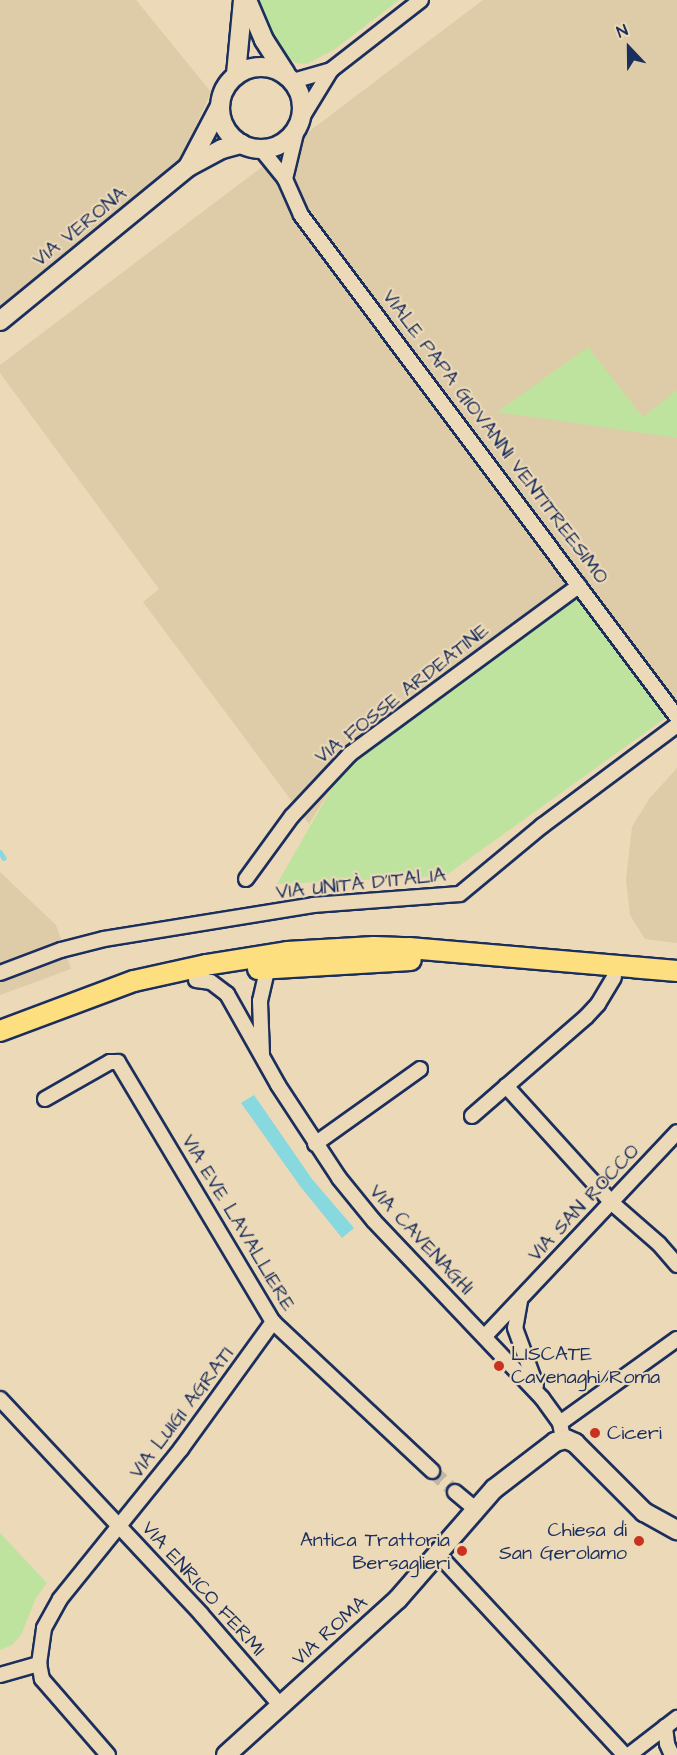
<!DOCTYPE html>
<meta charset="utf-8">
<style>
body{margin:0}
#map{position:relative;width:677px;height:1755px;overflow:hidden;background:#ecd9b7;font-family:"Architects Daughter",sans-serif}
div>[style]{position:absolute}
.built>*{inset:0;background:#decba8}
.green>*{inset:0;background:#bee39e}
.water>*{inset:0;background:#87d9df}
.stream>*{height:4.5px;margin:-2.25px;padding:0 2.25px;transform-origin:2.25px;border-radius:2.25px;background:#87d9df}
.street-tunnel>*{height:14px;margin-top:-7px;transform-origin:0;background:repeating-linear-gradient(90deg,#c2b7a5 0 14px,transparent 0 21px)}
.roads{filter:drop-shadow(2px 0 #1b2f5e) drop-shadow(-2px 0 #1b2f5e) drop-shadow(0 2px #1b2f5e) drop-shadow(0 -2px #1b2f5e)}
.street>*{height:14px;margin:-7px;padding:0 7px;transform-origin:7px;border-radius:7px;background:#ecd9b7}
.secondary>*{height:18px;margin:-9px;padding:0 9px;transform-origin:9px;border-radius:9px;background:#ecd9b7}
.secondary>.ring{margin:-9px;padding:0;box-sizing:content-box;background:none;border:18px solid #ecd9b7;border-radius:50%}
.primary>*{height:20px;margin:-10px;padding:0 10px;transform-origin:10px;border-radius:10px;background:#fddf80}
.dots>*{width:16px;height:16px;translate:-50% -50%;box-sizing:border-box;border:3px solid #ecd9b7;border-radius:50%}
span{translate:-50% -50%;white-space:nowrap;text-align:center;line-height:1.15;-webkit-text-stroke:4.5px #ecd9b7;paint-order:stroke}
.street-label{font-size:20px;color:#1b2f5e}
.poi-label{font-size:20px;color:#1b2f5e}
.left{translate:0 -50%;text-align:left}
.right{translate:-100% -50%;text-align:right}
.north{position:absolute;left:599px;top:18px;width:60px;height:60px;-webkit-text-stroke:4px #ecd9b7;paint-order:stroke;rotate:338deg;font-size:16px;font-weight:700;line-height:24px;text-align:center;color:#1b2f5e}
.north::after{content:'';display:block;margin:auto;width:21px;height:27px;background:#1b2f5e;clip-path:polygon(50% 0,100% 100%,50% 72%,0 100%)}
</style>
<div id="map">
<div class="built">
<div style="clip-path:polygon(0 0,136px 0,211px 92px,179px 163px,0 306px)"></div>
<div style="clip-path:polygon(483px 0,677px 0,677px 709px,667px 717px,577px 597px,340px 774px,309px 824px,143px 602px,159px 589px,0 373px,0 365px)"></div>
<div style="clip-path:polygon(677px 768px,677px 943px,645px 939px,630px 915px,626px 880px,632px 827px,649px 799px)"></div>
<div style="clip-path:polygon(0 872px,56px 925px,71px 969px,0 995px)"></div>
</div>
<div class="green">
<div style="clip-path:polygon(254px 0,399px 0,335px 49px,307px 64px,296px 63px,282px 53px,264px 24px)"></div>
<div style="clip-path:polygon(588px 347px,643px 417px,677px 390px,677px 438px,497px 412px)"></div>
<div style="clip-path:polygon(577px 597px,667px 717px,445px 876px,277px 884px,340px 774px,454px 685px)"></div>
<div style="clip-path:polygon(0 1533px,47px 1583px,36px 1598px,21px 1635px,12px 1645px,0 1650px)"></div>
</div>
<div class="water">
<div style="clip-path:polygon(254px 1095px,312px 1179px,354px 1228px,342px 1238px,300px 1186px,241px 1103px)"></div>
</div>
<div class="stream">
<div style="left:0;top:852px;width:7px;rotate:56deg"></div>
</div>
<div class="street-tunnel">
<div style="left:432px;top:1471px;width:31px;rotate:42deg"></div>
</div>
<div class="roads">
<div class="street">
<div style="left:293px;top:81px;width:40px;rotate:-16deg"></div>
<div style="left:331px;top:70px;width:114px;rotate:-37.9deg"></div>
<div style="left:301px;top:119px;width:57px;rotate:-58.5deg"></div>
<div style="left:261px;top:149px;width:38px;rotate:51deg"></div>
<div style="left:285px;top:179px;width:39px;rotate:66deg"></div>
<div style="left:301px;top:215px;width:627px;rotate:53.17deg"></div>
<div style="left:285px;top:179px;width:51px;rotate:-76.5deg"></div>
<div style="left:246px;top:879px;width:78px;rotate:-53.9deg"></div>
<div style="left:292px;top:816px;width:85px;rotate:-46.9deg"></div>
<div style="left:350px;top:754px;width:284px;rotate:-36.3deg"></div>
<div style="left:0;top:973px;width:65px;rotate:-20.7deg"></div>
<div style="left:61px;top:950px;width:44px;rotate:-14.3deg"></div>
<div style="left:104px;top:939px;width:212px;rotate:-9.2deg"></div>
<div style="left:313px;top:905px;width:147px;rotate:-4.3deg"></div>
<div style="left:460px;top:894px;width:107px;rotate:-39.7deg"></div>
<div style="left:542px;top:826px;width:169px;rotate:-36.8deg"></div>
<div style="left:196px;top:980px;width:15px;rotate:8deg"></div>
<div style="left:211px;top:982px;width:20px;rotate:37deg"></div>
<div style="left:227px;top:994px;width:104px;rotate:60.7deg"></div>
<div style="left:278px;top:1085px;width:111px;rotate:56.7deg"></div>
<div style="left:339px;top:1178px;width:55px;rotate:50.9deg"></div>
<div style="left:374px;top:1221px;width:244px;rotate:46.5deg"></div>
<div style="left:542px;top:1398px;width:31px;rotate:54deg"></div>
<div style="left:560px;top:1423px;width:16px;rotate:79deg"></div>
<div style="left:262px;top:1054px;width:53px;rotate:-92.2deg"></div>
<div style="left:260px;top:1001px;width:35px;rotate:-77deg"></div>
<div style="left:506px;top:1086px;width:158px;rotate:47.8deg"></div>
<div style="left:612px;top:1203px;width:62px;rotate:41.1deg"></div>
<div style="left:659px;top:1244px;width:28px;rotate:49deg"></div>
<div style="left:45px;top:1099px;width:75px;rotate:-29.6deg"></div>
<div style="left:110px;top:1062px;width:8px"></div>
<div style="left:118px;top:1062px;width:303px;rotate:59.2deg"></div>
<div style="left:273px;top:1322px;width:218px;rotate:43.1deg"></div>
<div style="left:472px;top:1116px;width:151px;rotate:-41deg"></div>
<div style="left:586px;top:1017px;width:18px;rotate:-47deg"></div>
<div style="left:598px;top:1004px;width:31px;rotate:-59deg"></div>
<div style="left:315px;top:1144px;width:129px;rotate:-35.5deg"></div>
<div style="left:520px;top:1301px;width:27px;rotate:100deg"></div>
<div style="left:515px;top:1328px;width:61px;rotate:69.8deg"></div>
<div style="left:485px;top:1336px;width:280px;rotate:-46.7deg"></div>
<div style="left:0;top:1399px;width:294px;rotate:46.9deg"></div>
<div style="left:201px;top:1614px;width:121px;rotate:49deg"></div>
<div style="left:560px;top:1423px;width:144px;rotate:-35.7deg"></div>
<div style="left:455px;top:1492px;width:26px;rotate:40deg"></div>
<div style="left:437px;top:1553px;width:276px;rotate:47.1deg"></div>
<div style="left:0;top:1675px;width:41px;rotate:-15.8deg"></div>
<div style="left:665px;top:1727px;width:17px;rotate:83deg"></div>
<div style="left:667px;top:1744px;width:12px;rotate:66deg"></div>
<div style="left:108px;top:1755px;width:101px;rotate:-131deg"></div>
<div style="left:42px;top:1679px;width:15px;rotate:-101deg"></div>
<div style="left:39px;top:1664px;width:36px;rotate:-82deg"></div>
<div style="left:44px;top:1628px;width:33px;rotate:-61deg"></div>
<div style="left:60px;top:1599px;width:193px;rotate:-51.1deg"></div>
<div style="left:181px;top:1449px;width:157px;rotate:-54.1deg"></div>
<div style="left:629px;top:1755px;width:61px;rotate:-37.6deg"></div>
</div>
<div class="secondary">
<div style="left:247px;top:0;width:43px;rotate:67deg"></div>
<div style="left:264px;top:40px;width:40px;rotate:57.1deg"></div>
<div class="ring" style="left:220px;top:67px;width:64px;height:64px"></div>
<div style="left:236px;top:74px;width:74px;rotate:-84.6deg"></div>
<div style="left:188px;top:167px;width:67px;rotate:-62.3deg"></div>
<div style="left:0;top:321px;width:243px;rotate:-39.3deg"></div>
<div style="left:188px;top:167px;width:38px;rotate:-28deg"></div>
<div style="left:222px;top:149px;width:20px;rotate:-15deg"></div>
<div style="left:226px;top:1755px;width:232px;rotate:-42.2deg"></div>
<div style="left:398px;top:1599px;width:146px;rotate:-48.9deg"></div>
<div style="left:494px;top:1489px;width:77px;rotate:-37.6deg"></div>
<div style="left:555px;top:1442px;width:11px;rotate:-15deg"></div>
<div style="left:566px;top:1439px;width:10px;rotate:24deg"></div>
<div style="left:575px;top:1443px;width:98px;rotate:45deg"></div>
<div style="left:644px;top:1512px;width:38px;rotate:29deg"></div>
</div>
<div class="primary">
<div style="left:258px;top:969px;width:153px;rotate:-3.4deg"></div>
<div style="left:0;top:1031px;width:143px;rotate:-20.5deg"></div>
<div style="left:134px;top:981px;width:74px;rotate:-12.5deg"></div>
<div style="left:206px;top:965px;width:82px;rotate:-9.1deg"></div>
<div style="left:287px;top:952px;width:87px;rotate:-3.3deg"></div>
<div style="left:374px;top:947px;width:35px;rotate:2deg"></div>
<div style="left:409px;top:948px;width:269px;rotate:4.9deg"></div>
</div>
</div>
<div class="dots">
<div style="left:499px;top:1366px;background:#c8321e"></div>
<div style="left:595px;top:1433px;background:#c8321e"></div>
<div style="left:639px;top:1541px;background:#c8321e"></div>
<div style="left:462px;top:1551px;background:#c8321e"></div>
</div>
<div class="street-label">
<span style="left:80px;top:227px;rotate:-39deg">VIA VERONA</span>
<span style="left:495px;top:437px;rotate:53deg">VIALE PAPA GIOVANNI VENTITREESIMO</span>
<span style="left:402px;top:694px;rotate:-38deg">VIA FOSSE ARDEATINE</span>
<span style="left:361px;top:884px;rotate:-6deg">VIA UNITÀ D'ITALIA</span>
<span style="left:584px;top:1203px;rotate:-47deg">VIA SAN ROCCO</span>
<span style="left:238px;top:1223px;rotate:59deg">VIA EVE LAVALLIERE</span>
<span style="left:421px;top:1240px;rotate:47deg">VIA CAVENAGHI</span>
<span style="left:182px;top:1413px;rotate:-53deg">VIA LUIGI AGRATI</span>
<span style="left:203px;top:1589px;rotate:48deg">VIA ENRICO FERMI</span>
<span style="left:330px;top:1631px;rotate:-42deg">VIA ROMA</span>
</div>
<div class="poi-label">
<span class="left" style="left:511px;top:1366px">LISCATE<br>Cavenaghi/Roma</span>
<span class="left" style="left:607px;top:1433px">Ciceri</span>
<span class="right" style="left:627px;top:1542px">Chiesa di<br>San Gerolamo</span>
<span class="right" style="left:450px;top:1552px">Antica Trattoria<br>Bersaglieri</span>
</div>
<div class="north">N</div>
</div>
